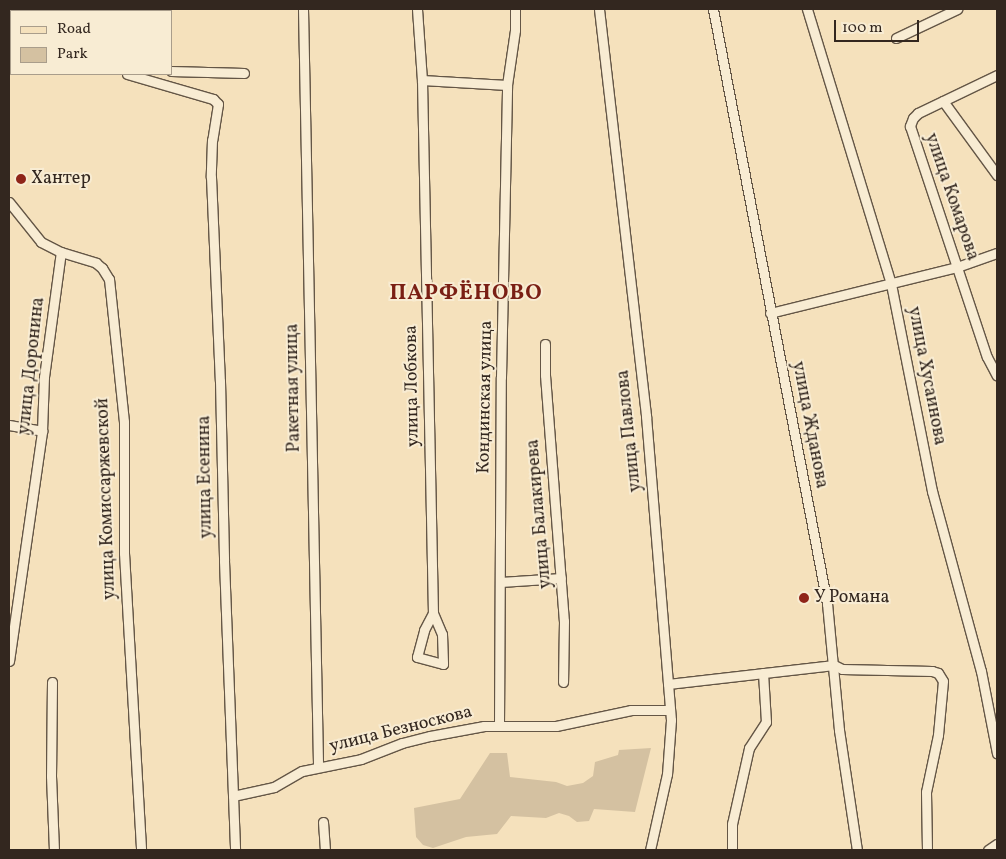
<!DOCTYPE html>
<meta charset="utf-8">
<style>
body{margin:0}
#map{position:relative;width:1006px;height:859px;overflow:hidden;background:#f5e1bc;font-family:Vollkorn,serif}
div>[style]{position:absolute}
.green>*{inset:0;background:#d4c1a1}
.roads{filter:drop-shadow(1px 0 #645646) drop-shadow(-1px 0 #645646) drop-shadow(0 1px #645646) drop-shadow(0 -1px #645646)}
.minor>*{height:9px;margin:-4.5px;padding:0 4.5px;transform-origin:4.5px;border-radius:4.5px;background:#f8ecd3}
.major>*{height:10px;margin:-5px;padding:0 5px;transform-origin:5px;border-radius:5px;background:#f5e1bc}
.dots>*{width:14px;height:14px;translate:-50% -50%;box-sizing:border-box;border:2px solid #f8ecd3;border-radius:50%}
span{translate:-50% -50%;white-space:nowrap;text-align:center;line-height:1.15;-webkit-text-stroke:4px #f8ecd3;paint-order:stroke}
.poi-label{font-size:18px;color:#33271f}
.left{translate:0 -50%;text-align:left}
.street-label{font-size:18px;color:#33271f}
.district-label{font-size:22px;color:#7a1f14;font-weight:700;letter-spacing:1px}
.frame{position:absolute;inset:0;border:10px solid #33271f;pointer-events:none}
.legend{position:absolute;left:10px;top:10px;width:162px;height:65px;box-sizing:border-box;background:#f8ecd3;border:1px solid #a99d8b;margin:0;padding:6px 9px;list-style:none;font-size:15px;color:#33271f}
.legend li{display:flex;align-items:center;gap:10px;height:25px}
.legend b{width:25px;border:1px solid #a99d8b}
.scale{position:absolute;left:834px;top:20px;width:85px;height:22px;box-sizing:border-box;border:2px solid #33271f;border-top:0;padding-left:6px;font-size:15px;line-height:18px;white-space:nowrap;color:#33271f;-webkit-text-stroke:4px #f8ecd3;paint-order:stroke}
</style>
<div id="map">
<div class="green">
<div style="clip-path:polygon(651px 748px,635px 812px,594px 809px,589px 821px,577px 822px,569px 816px,559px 813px,546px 818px,511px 816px,497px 834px,466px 837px,433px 848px,423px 845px,416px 837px,414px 808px,460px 799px,490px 753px,507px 753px,510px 777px,556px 782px,567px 786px,583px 783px,593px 776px,595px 762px,618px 755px,619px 750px)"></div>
</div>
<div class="roads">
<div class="minor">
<div style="left:303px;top:9px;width:757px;rotate:88.86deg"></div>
<div style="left:417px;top:9px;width:71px;rotate:86deg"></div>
<div style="left:422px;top:80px;width:533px;rotate:88.82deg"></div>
<div style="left:433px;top:613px;width:23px;rotate:67deg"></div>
<div style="left:442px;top:634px;width:30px;rotate:88deg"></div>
<div style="left:443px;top:664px;width:27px;rotate:-165deg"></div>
<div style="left:417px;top:657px;width:28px;rotate:-75deg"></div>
<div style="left:424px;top:630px;width:19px;rotate:-62deg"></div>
<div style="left:599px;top:9px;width:410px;rotate:83.4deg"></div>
<div style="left:646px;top:416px;width:305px;rotate:85.3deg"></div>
<div style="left:671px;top:720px;width:54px;rotate:94.2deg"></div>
<div style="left:667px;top:774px;width:78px;rotate:102.6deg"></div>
<div style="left:713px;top:9px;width:605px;rotate:79.14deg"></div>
<div style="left:827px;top:603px;width:128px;rotate:84.6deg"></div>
<div style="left:839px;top:730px;width:121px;rotate:81.5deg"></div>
<div style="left:807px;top:9px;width:288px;rotate:73deg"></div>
<div style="left:891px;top:284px;width:211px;rotate:78.8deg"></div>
<div style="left:932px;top:491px;width:187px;rotate:74.8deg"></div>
<div style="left:981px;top:671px;width:84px;rotate:79deg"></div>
<div style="left:896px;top:38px;width:68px;rotate:-25.4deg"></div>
<div style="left:9px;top:68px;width:2px"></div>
<div style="left:171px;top:71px;width:73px;rotate:1.6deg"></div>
<div style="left:127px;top:74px;width:90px;rotate:16.2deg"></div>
<div style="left:213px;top:99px;width:7px;rotate:45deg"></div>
<div style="left:218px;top:104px;width:36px;rotate:99deg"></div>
<div style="left:212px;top:140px;width:37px;rotate:92deg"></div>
<div style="left:211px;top:177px;width:204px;rotate:87.5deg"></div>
<div style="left:220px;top:381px;width:180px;rotate:88.7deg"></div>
<div style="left:224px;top:561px;width:289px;rotate:87.8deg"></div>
<div style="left:997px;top:75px;width:88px;rotate:154.3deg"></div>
<div style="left:918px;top:113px;width:7px;rotate:135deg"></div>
<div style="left:913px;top:118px;width:9px;rotate:111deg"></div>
<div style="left:910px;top:126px;width:243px;rotate:71.6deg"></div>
<div style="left:987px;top:357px;width:21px;rotate:62deg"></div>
<div style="left:422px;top:80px;width:85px;rotate:3.4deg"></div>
<div style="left:943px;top:101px;width:92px;rotate:53.9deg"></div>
<div style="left:9px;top:202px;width:51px;rotate:51.3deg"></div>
<div style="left:41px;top:242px;width:22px;rotate:27deg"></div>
<div style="left:61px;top:252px;width:37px;rotate:17deg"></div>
<div style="left:96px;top:263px;width:8px;rotate:40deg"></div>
<div style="left:102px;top:268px;width:13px;rotate:58deg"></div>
<div style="left:109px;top:279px;width:144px;rotate:84deg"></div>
<div style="left:124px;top:422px;width:131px;rotate:90deg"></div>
<div style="left:124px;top:553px;width:297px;rotate:86.7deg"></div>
<div style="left:770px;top:313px;width:193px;rotate:-13.8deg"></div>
<div style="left:957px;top:267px;width:42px;rotate:-19.3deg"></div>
<div style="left:545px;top:344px;width:31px;rotate:90deg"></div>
<div style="left:545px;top:375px;width:247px;rotate:85.6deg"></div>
<div style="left:564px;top:621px;width:61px;rotate:90.9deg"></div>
<div style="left:9px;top:425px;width:34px;rotate:10deg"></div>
<div style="left:501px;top:582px;width:60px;rotate:-3.8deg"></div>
<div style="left:9px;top:661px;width:232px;rotate:-81.8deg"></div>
<div style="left:42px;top:431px;width:54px;rotate:-87.9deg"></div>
<div style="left:44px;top:377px;width:126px;rotate:-82.3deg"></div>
<div style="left:52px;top:682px;width:94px;rotate:90.6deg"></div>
<div style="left:51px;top:776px;width:74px;rotate:87.7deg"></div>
<div style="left:668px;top:684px;width:167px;rotate:-6.5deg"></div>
<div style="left:834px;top:665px;width:9px;rotate:27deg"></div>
<div style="left:842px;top:669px;width:90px;rotate:1.3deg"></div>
<div style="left:932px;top:671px;width:6px;rotate:18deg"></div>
<div style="left:938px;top:673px;width:9px;rotate:58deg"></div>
<div style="left:943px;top:681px;width:54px;rotate:95.3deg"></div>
<div style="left:938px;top:735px;width:58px;rotate:101.9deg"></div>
<div style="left:926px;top:792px;width:58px;rotate:89deg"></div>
<div style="left:499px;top:725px;width:348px;rotate:-89.7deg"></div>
<div style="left:501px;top:377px;width:292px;rotate:-88.8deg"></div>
<div style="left:507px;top:85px;width:56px;rotate:-81.7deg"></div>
<div style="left:515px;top:30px;width:21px;rotate:-90deg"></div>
<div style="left:233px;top:796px;width:42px;rotate:-12.4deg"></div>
<div style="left:274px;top:787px;width:32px;rotate:-30deg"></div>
<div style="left:302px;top:771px;width:60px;rotate:-11.5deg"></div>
<div style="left:361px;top:759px;width:44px;rotate:-21.3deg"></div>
<div style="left:402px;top:743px;width:29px;rotate:-14deg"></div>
<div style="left:430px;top:736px;width:55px;rotate:-10.5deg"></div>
<div style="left:484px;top:726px;width:72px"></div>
<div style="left:556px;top:726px;width:77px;rotate:-12deg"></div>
<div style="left:631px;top:710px;width:39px"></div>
<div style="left:323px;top:822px;width:28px;rotate:86deg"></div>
<div style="left:732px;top:850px;width:26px;rotate:-90deg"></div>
<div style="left:732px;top:824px;width:78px;rotate:-77.4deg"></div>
<div style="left:749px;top:748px;width:31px;rotate:-57deg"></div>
<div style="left:766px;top:722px;width:49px;rotate:-93.5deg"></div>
<div style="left:988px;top:850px;width:11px;rotate:-34deg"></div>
</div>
<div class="major">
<div style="left:14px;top:11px;width:2px;rotate:-63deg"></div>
<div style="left:9px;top:30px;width:9px;rotate:-77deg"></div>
</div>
</div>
<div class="dots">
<div style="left:21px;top:179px;background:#8f2418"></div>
<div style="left:804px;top:598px;background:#8f2418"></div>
</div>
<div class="poi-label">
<span class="left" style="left:31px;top:179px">Хантер</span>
<span class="left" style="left:814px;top:598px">У Романа</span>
</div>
<div class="street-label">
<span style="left:951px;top:197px;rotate:71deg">улица Комарова</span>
<span style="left:32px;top:366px;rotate:-84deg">улица Доронина</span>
<span style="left:926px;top:376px;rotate:79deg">улица Хусаинова</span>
<span style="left:413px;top:386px;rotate:-91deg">улица Лобкова</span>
<span style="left:294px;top:388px;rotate:-91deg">Ракетная улица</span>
<span style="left:486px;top:397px;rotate:-89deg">Кондинская улица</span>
<span style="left:809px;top:425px;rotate:79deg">улица Жданова</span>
<span style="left:630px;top:431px;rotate:-96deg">улица Павлова</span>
<span style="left:206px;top:477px;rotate:-91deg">улица Есенина</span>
<span style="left:107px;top:499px;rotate:-92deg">улица Комиссаржевской</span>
<span style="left:540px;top:514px;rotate:-95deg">улица Балакирева</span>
<span style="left:401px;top:730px;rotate:-14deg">улица Безноскова</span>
</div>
<div class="district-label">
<span style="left:466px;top:294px">ПАРФЁНОВО</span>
</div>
<div class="frame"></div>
<ul class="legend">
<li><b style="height:6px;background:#f5e1bc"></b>Road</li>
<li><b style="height:14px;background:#d4c1a1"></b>Park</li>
</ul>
<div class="scale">100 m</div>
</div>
